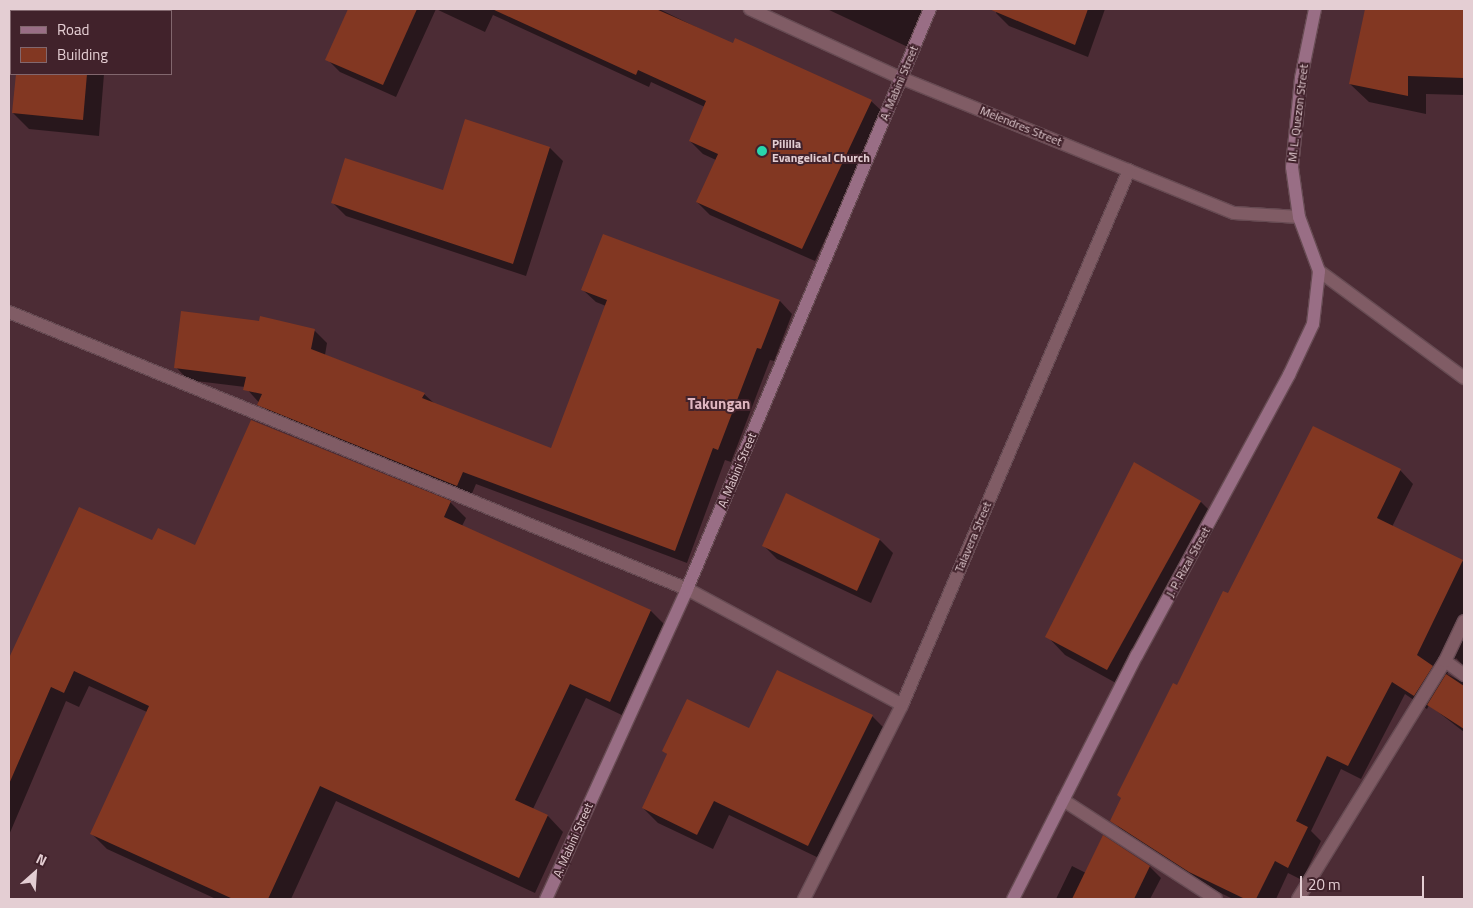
<!DOCTYPE html>
<style>
body{margin:0}
#map{position:relative;width:1473px;height:908px;overflow:hidden;background:#4c2c35;font-family:"Titillium Web",sans-serif}
div>[style]{position:absolute}
.shadow>*{inset:0;background:#0007}
.building>*{inset:0;background:#823722}
.roads{filter:drop-shadow(1px 0 #674b53) drop-shadow(-1px 0 #674b53) drop-shadow(0 1px #674b53) drop-shadow(0 -1px #674b53)}
.minor>*{height:12px;margin:-6px;padding:0 6px;transform-origin:6px;border-radius:6px;background:#805c65}
.secondary>*{height:12px;margin:-6px;padding:0 6px;transform-origin:6px;border-radius:6px;background:#996e85}
.dots>*{width:14px;height:14px;translate:-50% -50%;box-sizing:border-box;border:2px solid #41222b;border-radius:50%}
span{translate:-50% -50%;white-space:nowrap;text-align:center;line-height:1.15;-webkit-text-stroke:4px #41222b;paint-order:stroke}
.street-label{font-size:12px;color:#e4ced3}
.poi-label{font-size:12px;color:#e4ced3;font-weight:700}
.left{translate:0 -50%;text-align:left}
.quarter-label{font-size:15px;color:#e0b6c0;font-weight:700}
.frame{position:absolute;inset:0;border:10px solid #e4ced3;pointer-events:none}
.legend{position:absolute;left:10px;top:10px;width:162px;height:65px;box-sizing:border-box;background:#41222b;border:1px solid #82676e;margin:0;padding:6px 9px;list-style:none;font-size:15px;color:#e4ced3}
.legend li{display:flex;align-items:center;gap:10px;height:25px}
.legend b{width:25px;border:1px solid #82676e}
.north{position:absolute;left:10px;top:848px;width:50px;height:50px;-webkit-text-stroke:4px #41222b;paint-order:stroke;rotate:26deg;font-size:14px;font-weight:700;line-height:20px;text-align:center;color:#e4ced3}
.north::after{content:'';display:block;margin:auto;width:18px;height:22px;background:#e4ced3;clip-path:polygon(50% 0,100% 100%,50% 72%,0 100%)}
.scale{position:absolute;left:1300px;top:876px;width:124px;height:22px;box-sizing:border-box;border:2px solid #e4ced3;border-top:0;padding-left:6px;font-size:15px;line-height:18px;white-space:nowrap;color:#e4ced3;-webkit-text-stroke:4px #41222b;paint-order:stroke}
</style>
<div id="map">
<div class="shadow">
<div style="clip-path:polygon(16px 9px,92px 9px,16px 11px)"></div>
<div style="clip-path:polygon(350px 9px,659px 9px,733px 45px,871px 101px,884px 113px,815px 261px,710px 215px,697px 202px,716px 160px,703px 154px,690px 141px,705px 107px,651px 82px,649px 87px,493px 15px,485px 32px,436px 9px,396px 97px,340px 72px,327px 59px)"></div>
<div style="clip-path:polygon(827px 9px,926px 9px,910px 48px)"></div>
<div style="clip-path:polygon(998px 9px,1105px 9px,1088px 57px,1009px 26px,996px 13px)"></div>
<div style="clip-path:polygon(1367px 9px,1464px 9px,1464px 95px,1426px 94px,1426px 114px,1369px 102px,1350px 84px)"></div>
<div style="clip-path:polygon(11px 34px,11px 50px,9px 47px)"></div>
<div style="clip-path:polygon(17px 74px,104px 74px,99px 136px,29px 129px,13px 113px)"></div>
<div style="clip-path:polygon(466px 121px,550px 148px,563px 161px,526px 276px,346px 216px,333px 203px,444px 192px)"></div>
<div style="clip-path:polygon(583px 290px,780px 301px,792px 314px,774px 361px,770px 360px,731px 462px,725px 460px,687px 563px,476px 484px,470px 498px,272px 417px,245px 387px,188px 380px,176px 367px,315px 331px,327px 343px,325px 355px,424px 394px,435px 404px,551px 450px,606px 306px,596px 302px)"></div>
<div style="clip-path:polygon(1400px 470px,1413px 484px,1392px 527px,1464px 562px,1464px 666px,1456px 658px,1447px 674px,1464px 683px,1464px 732px,1429px 705px,1427px 709px,1405px 694px,1361px 779px,1341px 769px,1311px 831px,1321px 841px,1302px 880px,1288px 873px,1276px 899px,1233px 899px,1204px 885px,1125px 834px,1112px 820px,1178px 686px,1229px 595px)"></div>
<div style="clip-path:polygon(787px 495px,880px 540px,893px 553px,871px 603px,777px 559px,764px 546px)"></div>
<div style="clip-path:polygon(450px 502px,466px 518px,462px 526px,651px 611px,666px 626px,626px 717px,586px 698px,533px 809px,548px 816px,563px 832px,535px 893px,336px 801px,291px 899px,216px 899px,107px 849px,92px 834px,147px 712px,89px 686px,79px 707px,66px 701px,9px 835px,9px 661px,80px 508px,153px 542px,195px 546px)"></div>
<div style="clip-path:polygon(1201px 502px,1219px 520px,1125px 688px,1065px 655px,1047px 636px)"></div>
<div style="clip-path:polygon(872px 716px,887px 731px,823px 860px,729px 815px,713px 849px,658px 823px,643px 808px,668px 755px,664px 751px,750px 730px)"></div>
<div style="clip-path:polygon(1103px 837px,1150px 867px,1161px 878px,1150px 899px,1056px 899px,1072px 866px,1086px 873px)"></div>
</div>
<div class="building">
<div style="clip-path:polygon(348px 9px,417px 9px,383px 85px,325px 60px)"></div>
<div style="clip-path:polygon(492px 9px,656px 9px,733px 43px,735px 38px,872px 100px,802px 249px,696px 202px,718px 154px,689px 141px,706px 101px,638px 70px,636px 75px)"></div>
<div style="clip-path:polygon(989px 9px,1088px 9px,1075px 45px)"></div>
<div style="clip-path:polygon(1365px 9px,1464px 9px,1464px 78px,1408px 76px,1408px 96px,1349px 84px)"></div>
<div style="clip-path:polygon(16px 74px,87px 74px,83px 120px,12px 113px)"></div>
<div style="clip-path:polygon(465px 119px,550px 147px,513px 264px,331px 203px,345px 158px,443px 190px)"></div>
<div style="clip-path:polygon(603px 234px,780px 300px,761px 349px,757px 348px,718px 450px,713px 448px,675px 551px,463px 472px,457px 486px,257px 405px,262px 394px,243px 390px,246px 377px,174px 368px,181px 311px,259px 321px,260px 316px,315px 329px,311px 349px,425px 393px,422px 398px,551px 448px,607px 300px,581px 290px)"></div>
<div style="clip-path:polygon(251px 420px,451px 501px,444px 517px,651px 610px,610px 702px,570px 684px,515px 800px,548px 815px,519px 878px,320px 786px,268px 899px,233px 899px,90px 834px,149px 706px,74px 671px,64px 693px,51px 687px,9px 784px,9px 658px,79px 507px,152px 540px,158px 528px,195px 545px)"></div>
<div style="clip-path:polygon(1313px 426px,1401px 469px,1377px 518px,1463px 560px,1417px 655px,1433px 666px,1414px 696px,1392px 682px,1348px 766px,1327px 756px,1296px 821px,1308px 827px,1288px 868px,1275px 861px,1256px 899px,1245px 899px,1189px 872px,1110px 821px,1121px 798px,1117px 795px,1173px 683px,1177px 685px,1223px 591px,1228px 593px)"></div>
<div style="clip-path:polygon(1134px 462px,1201px 501px,1107px 670px,1045px 637px)"></div>
<div style="clip-path:polygon(786px 493px,880px 539px,857px 591px,762px 546px)"></div>
<div style="clip-path:polygon(777px 670px,873px 715px,808px 846px,714px 801px,697px 835px,642px 808px,667px 754px,662px 751px,687px 699px,749px 728px)"></div>
<div style="clip-path:polygon(1446px 674px,1464px 686px,1464px 729px,1427px 705px)"></div>
<div style="clip-path:polygon(1103px 835px,1150px 866px,1134px 899px,1072px 899px)"></div>
</div>
<div class="roads">
<div class="minor">
<div style="left:750px;top:9px;width:166px;rotate:24.6deg"></div>
<div style="left:901px;top:78px;width:359px;rotate:22.1deg"></div>
<div style="left:1234px;top:213px;width:65px;rotate:3.5deg"></div>
<div style="left:1319px;top:271px;width:180px;rotate:36.4deg"></div>
<div style="left:9px;top:312px;width:732px;rotate:22.22deg"></div>
<div style="left:687px;top:589px;width:244px;rotate:28.3deg"></div>
<div style="left:1445px;top:661px;width:24px;rotate:36deg"></div>
<div style="left:1063px;top:800px;width:182px;rotate:32.9deg"></div>
<div style="left:804px;top:899px;width:217px;rotate:-63.2deg"></div>
<div style="left:902px;top:705px;width:581px;rotate:-67.01deg"></div>
<div style="left:1298px;top:899px;width:280px;rotate:-58.3deg"></div>
<div style="left:1445px;top:661px;width:44px;rotate:-64.6deg"></div>
</div>
<div class="secondary">
<div style="left:546px;top:899px;width:341px;rotate:-65.5deg"></div>
<div style="left:687px;top:589px;width:629px;rotate:-67.27deg"></div>
<div style="left:1013px;top:899px;width:274px;rotate:-63.1deg"></div>
<div style="left:1137px;top:655px;width:319px;rotate:-61.5deg"></div>
<div style="left:1289px;top:375px;width:56px;rotate:-64.8deg"></div>
<div style="left:1313px;top:324px;width:53px;rotate:-83.5deg"></div>
<div style="left:1319px;top:271px;width:58px;rotate:-110.3deg"></div>
<div style="left:1299px;top:217px;width:50px;rotate:-98deg"></div>
<div style="left:1292px;top:167px;width:89px;rotate:-84.2deg"></div>
<div style="left:1301px;top:78px;width:70px;rotate:-78.5deg"></div>
</div>
</div>
<div class="dots">
<div style="left:762px;top:151px;background:#29d5ac"></div>
</div>
<div class="street-label">
<span style="left:899px;top:83px;rotate:-67deg">A. Mabini Street</span>
<span style="left:1298px;top:113px;rotate:-83deg">M. L. Quezon Street</span>
<span style="left:1021px;top:126px;rotate:22deg">Melendres Street</span>
<span style="left:737px;top:470px;rotate:-67deg">A. Mabini Street</span>
<span style="left:973px;top:537px;rotate:-67deg">Talavera Street</span>
<span style="left:1188px;top:562px;rotate:-61deg">J. P. Rizal Street</span>
<span style="left:573px;top:840px;rotate:-66deg">A. Mabini Street</span>
</div>
<div class="poi-label">
<span class="left" style="left:772px;top:151px">Pililla<br>Evangelical Church</span>
</div>
<div class="quarter-label">
<span style="left:719px;top:404px">Takungan</span>
</div>
<div class="frame"></div>
<ul class="legend">
<li><b style="height:6px;background:#996e85"></b>Road</li>
<li><b style="height:14px;background:#823722"></b>Building</li>
</ul>
<div class="north">N</div>
<div class="scale">20 m</div>
</div>
